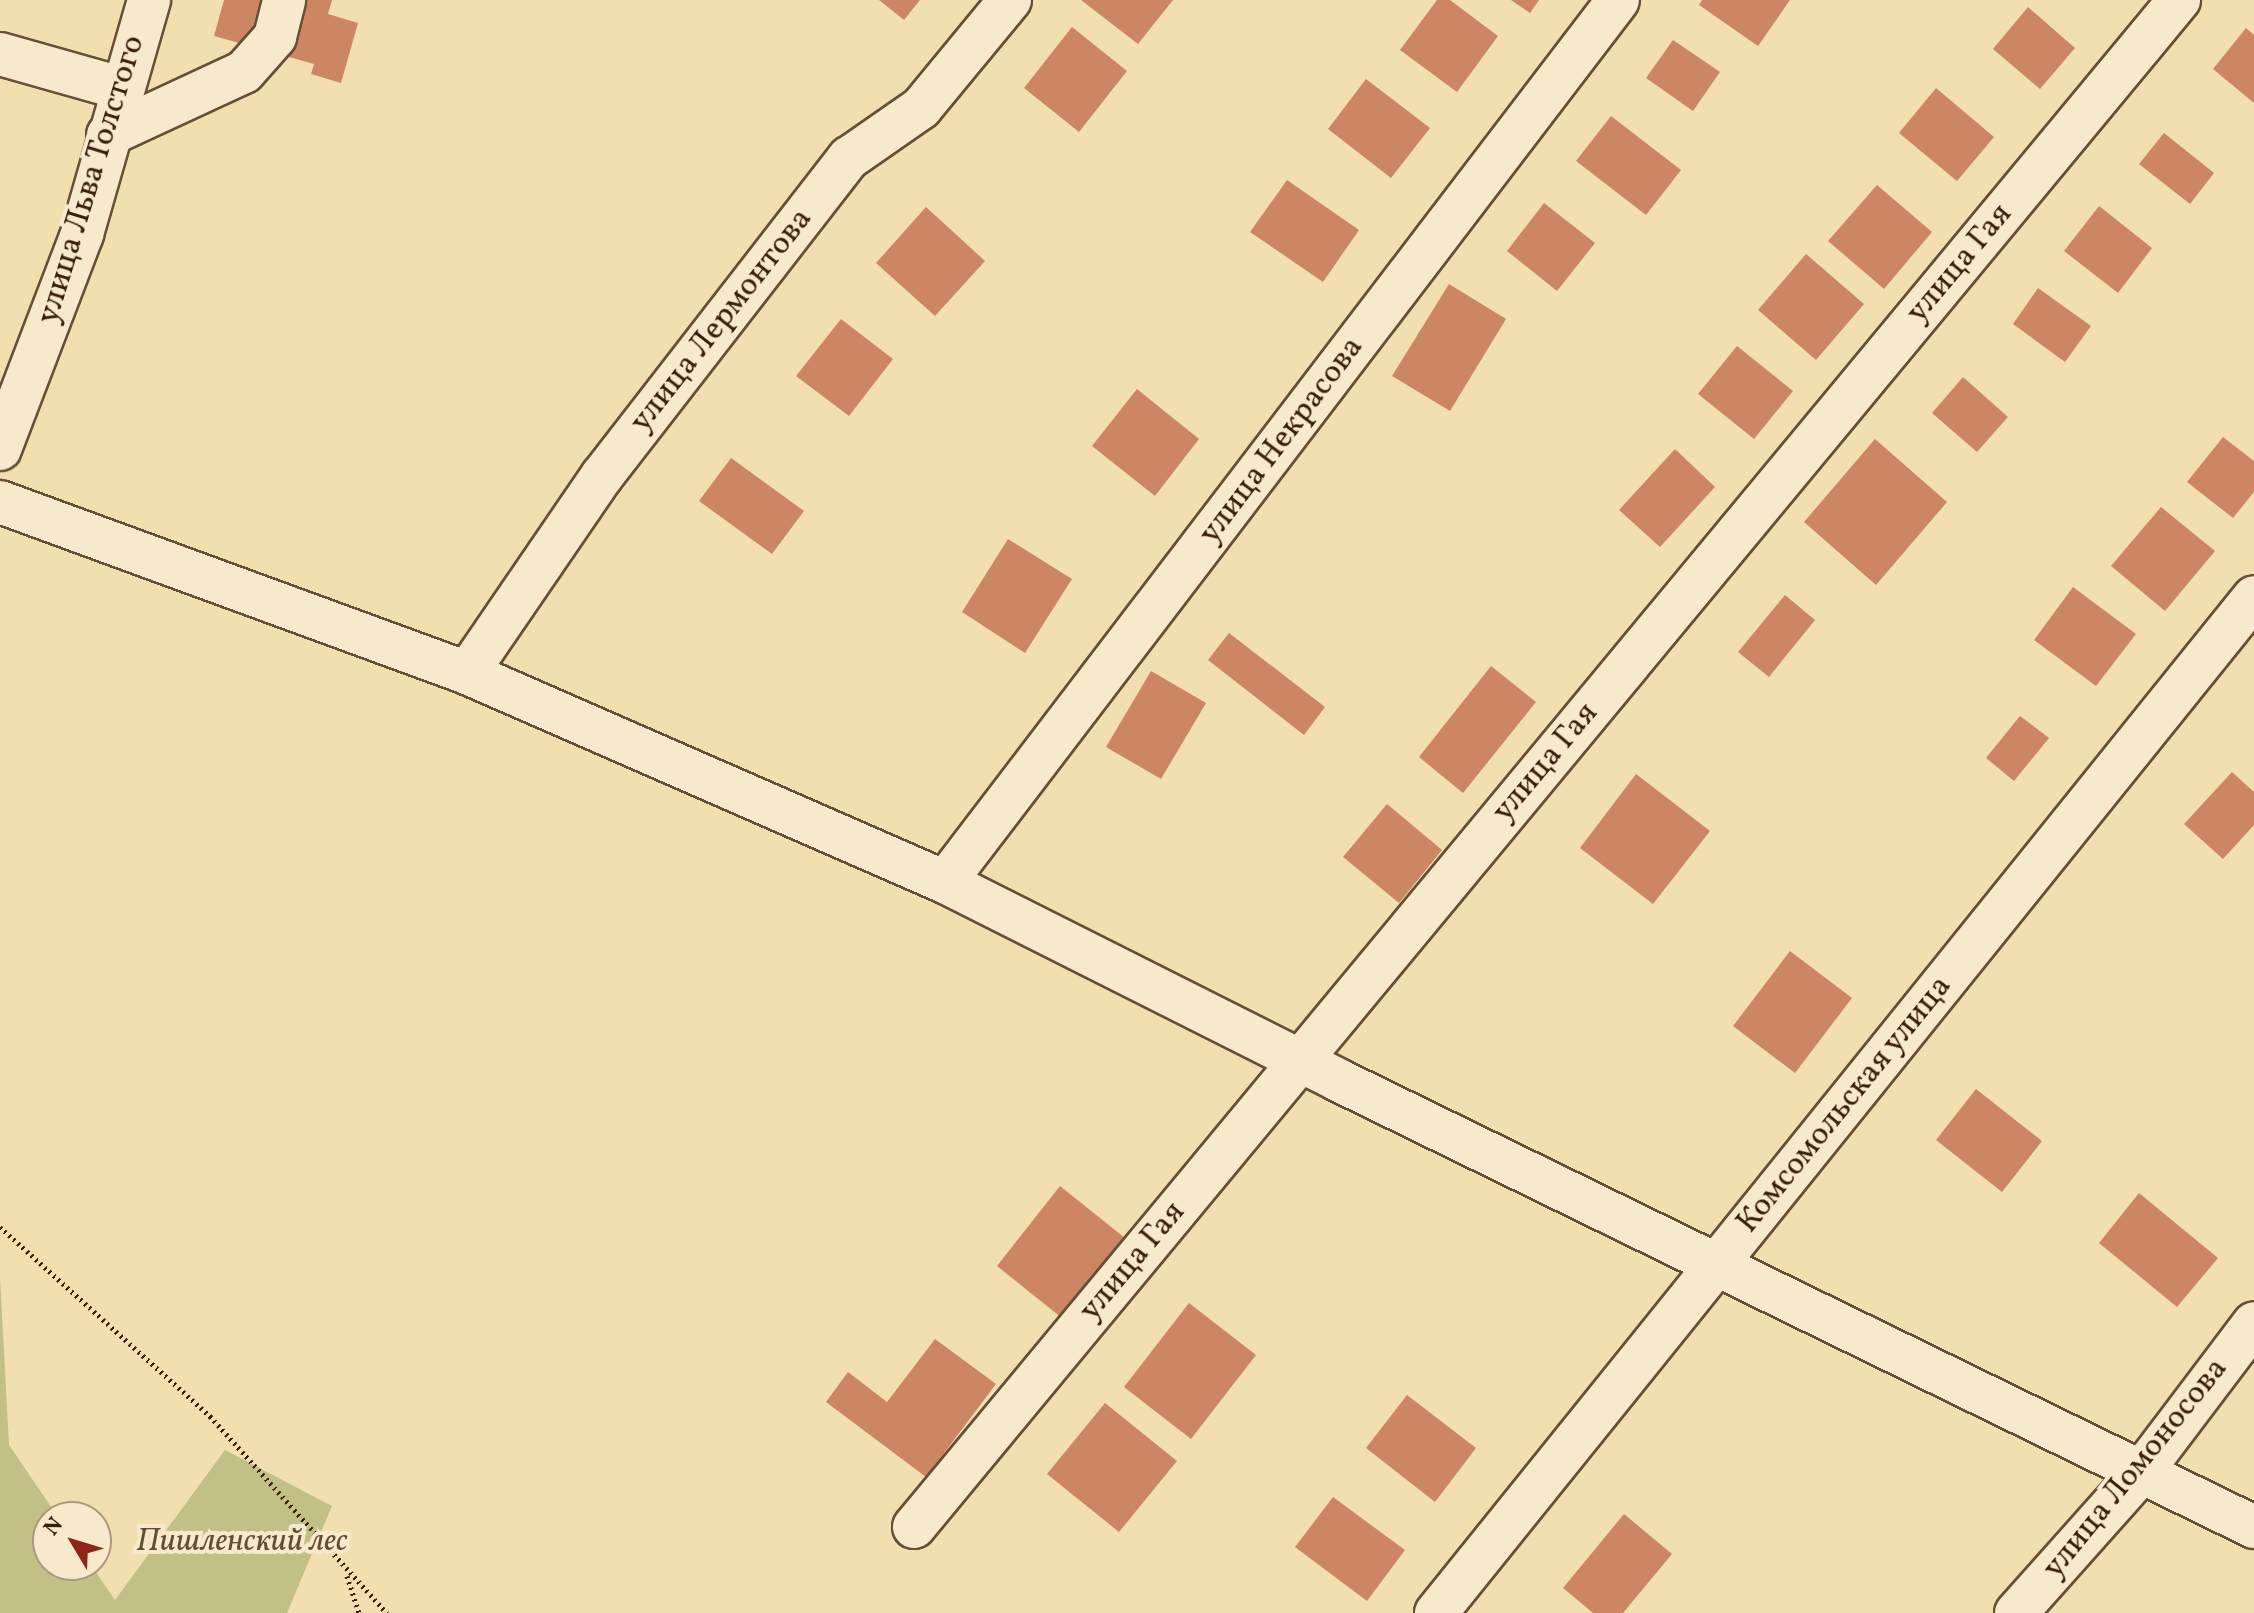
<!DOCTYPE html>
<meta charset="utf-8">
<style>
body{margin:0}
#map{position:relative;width:2254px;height:1613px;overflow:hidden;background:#f2dfb0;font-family:Vollkorn,serif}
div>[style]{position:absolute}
.green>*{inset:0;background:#c0c087}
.building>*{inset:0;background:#cc8664}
.path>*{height:5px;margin-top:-2.5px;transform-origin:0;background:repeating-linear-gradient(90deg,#391d0d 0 2px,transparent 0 6px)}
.roads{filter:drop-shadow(2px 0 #674e36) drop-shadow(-2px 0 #674e36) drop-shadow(0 2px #674e36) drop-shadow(0 -2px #674e36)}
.minor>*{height:42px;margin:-21px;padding:0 21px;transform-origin:21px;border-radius:21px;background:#f7eacc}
span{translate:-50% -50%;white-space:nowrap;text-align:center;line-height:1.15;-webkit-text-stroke:8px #f7eacc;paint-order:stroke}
.street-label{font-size:32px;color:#391d0d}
.park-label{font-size:32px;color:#624e32;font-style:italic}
.north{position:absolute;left:32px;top:1501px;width:80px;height:80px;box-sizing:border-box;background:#f7eacc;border:2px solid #ab9880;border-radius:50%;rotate:308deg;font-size:22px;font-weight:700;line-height:32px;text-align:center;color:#391d0d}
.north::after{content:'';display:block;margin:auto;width:28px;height:36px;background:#8f2418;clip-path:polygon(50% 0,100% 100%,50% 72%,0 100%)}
</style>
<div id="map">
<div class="green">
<div style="clip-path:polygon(0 1277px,9px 1445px,58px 1517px,48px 1517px,48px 1565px,91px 1565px,115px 1600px,225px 1450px,332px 1506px,287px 1613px,0 1613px)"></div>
</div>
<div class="building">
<div style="clip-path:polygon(224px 0,332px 0,328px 14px,358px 23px,341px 83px,311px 74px,314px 64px,214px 36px)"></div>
<div style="clip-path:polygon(879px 0,920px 0,904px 20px)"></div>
<div style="clip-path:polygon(1081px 0,1173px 0,1138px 44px)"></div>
<div style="clip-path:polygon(1437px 0,1450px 0,1498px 36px,1457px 92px,1400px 50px)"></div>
<div style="clip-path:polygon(1511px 0,1539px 0,1530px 13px)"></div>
<div style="clip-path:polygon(1702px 0,1790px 0,1758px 46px,1699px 5px)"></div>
<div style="clip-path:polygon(2028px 7px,2075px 48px,2040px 89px,1993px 49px)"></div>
<div style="clip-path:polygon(1072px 27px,1127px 71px,1079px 132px,1024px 88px)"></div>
<div style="clip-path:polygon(2246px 28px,2254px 35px,2254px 103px,2213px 69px)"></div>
<div style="clip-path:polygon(1673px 40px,1720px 72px,1693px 111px,1646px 78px)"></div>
<div style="clip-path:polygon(1366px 79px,1430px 128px,1391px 178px,1328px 129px)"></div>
<div style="clip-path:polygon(1936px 88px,1994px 137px,1957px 181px,1899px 133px)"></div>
<div style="clip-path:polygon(1611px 116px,1681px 170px,1646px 215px,1576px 161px)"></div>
<div style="clip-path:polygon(2164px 133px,2214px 173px,2190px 204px,2139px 164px)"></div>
<div style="clip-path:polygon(1287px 180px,1359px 230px,1323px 282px,1250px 232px)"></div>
<div style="clip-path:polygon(1877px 185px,1932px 232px,1884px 289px,1828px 241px)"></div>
<div style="clip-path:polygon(1544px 203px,1595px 243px,1557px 291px,1507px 251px)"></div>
<div style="clip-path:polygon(2099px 206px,2152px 248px,2118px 293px,2064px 251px)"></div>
<div style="clip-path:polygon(926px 207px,985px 261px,935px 316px,876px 263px)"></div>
<div style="clip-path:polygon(1806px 254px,1864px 304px,1816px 360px,1758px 310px)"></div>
<div style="clip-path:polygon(1449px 284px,1506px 319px,1450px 411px,1392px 376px)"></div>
<div style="clip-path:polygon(2038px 288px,2091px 326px,2065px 362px,2013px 324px)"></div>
<div style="clip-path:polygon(841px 319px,893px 359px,849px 416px,796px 376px)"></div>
<div style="clip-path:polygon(1737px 346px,1793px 391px,1754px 439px,1698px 394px)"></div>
<div style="clip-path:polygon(1963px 377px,2008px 417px,1977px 452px,1932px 413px)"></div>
<div style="clip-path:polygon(1137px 389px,1199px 439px,1155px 496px,1092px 446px)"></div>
<div style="clip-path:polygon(2223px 437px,2254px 461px,2254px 492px,2233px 518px,2187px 482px)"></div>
<div style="clip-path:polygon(1875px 439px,1947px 502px,1876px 585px,1804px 522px)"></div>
<div style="clip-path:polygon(1675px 449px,1715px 487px,1660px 547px,1619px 510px)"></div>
<div style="clip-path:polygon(731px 458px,804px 511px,772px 554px,699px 501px)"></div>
<div style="clip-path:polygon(2161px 507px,2215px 551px,2165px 611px,2111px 566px)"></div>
<div style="clip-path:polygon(1008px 539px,1072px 579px,1025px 653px,962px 612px)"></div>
<div style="clip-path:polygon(2073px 587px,2136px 634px,2096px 686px,2034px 640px)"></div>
<div style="clip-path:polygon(1785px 595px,1815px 620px,1769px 677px,1738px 652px)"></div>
<div style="clip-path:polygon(1229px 633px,1325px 707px,1304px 735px,1208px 660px)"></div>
<div style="clip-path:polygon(1491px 666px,1536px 702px,1463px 793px,1419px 757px)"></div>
<div style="clip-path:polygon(1151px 671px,1206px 703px,1161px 779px,1106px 747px)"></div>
<div style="clip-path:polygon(2020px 716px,2049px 738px,2014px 781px,1986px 758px)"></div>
<div style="clip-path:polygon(2232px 772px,2254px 792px,2254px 825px,2223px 859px,2184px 824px)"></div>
<div style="clip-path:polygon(1636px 774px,1710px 831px,1653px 904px,1580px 848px)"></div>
<div style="clip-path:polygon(1387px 804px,1442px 850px,1399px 903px,1343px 857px)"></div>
<div style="clip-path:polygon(1790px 951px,1852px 998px,1795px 1073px,1733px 1026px)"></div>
<div style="clip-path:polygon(1976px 1089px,2042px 1141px,2002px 1192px,1936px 1140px)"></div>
<div style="clip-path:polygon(1060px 1186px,1125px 1238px,1062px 1318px,997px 1266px)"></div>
<div style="clip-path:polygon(2139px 1193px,2218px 1258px,2177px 1307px,2099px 1243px)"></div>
<div style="clip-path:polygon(1189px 1303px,1256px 1355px,1191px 1439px,1124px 1387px)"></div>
<div style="clip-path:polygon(935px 1339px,996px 1384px,926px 1477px,826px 1402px,848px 1372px,887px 1402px)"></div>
<div style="clip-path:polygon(1407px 1395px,1476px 1448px,1435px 1502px,1366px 1448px)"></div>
<div style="clip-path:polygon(1105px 1403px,1177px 1461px,1119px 1532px,1047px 1474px)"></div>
<div style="clip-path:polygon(1333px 1497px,1405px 1550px,1367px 1601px,1295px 1547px)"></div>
<div style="clip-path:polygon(1624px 1514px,1672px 1554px,1623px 1613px,1593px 1613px,1563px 1588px)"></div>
</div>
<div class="path">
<div style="left:0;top:1227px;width:283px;rotate:42deg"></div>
<div style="left:210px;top:1416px;width:265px;rotate:48.1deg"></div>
<div style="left:347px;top:1576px;width:39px;rotate:72deg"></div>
</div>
<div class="roads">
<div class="minor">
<div style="left:0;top:54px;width:125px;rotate:15.8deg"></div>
<div style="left:108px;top:135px;width:150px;rotate:-24.9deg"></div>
<div style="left:244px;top:72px;width:47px;rotate:-48.5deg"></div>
<div style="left:275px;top:37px;width:38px;rotate:-76deg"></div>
<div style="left:0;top:449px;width:230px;rotate:-69.1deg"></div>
<div style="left:82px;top:234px;width:243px;rotate:-74deg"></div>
<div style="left:0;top:502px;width:497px;rotate:20.1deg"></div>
<div style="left:467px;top:673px;width:522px;rotate:23.62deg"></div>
<div style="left:945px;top:882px;width:440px;rotate:26.7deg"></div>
<div style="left:1338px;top:1080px;width:1019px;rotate:26.01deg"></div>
<div style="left:467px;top:673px;width:239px;rotate:-55.6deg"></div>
<div style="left:602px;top:476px;width:403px;rotate:-52.2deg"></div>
<div style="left:849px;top:158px;width:88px;rotate:-34.8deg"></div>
<div style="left:921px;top:108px;width:140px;rotate:-50.5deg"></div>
<div style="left:945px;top:882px;width:1109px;rotate:-52.65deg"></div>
<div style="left:914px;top:1527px;width:1983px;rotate:-50.36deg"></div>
<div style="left:1436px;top:1613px;width:1304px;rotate:-51.16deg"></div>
<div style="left:2016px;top:1613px;width:186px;rotate:-48.3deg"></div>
<div style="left:2140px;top:1474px;width:189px;rotate:-52.9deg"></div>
</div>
</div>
<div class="street-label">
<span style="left:92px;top:180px;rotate:-73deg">улица Льва Толстого</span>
<span style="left:1960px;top:264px;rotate:-50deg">улица Гая</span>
<span style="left:722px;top:321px;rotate:-52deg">улица Лермонтова</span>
<span style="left:1282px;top:441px;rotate:-53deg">улица Некрасова</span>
<span style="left:1546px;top:763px;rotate:-50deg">улица Гая</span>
<span style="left:1845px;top:1105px;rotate:-51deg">Комсомольская улица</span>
<span style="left:1133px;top:1262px;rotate:-50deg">улица Гая</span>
<span style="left:2136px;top:1469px;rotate:-51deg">улица Ломоносова</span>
</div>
<div class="park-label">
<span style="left:242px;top:1542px">Пишленский лес</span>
</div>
<div class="north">N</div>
</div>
